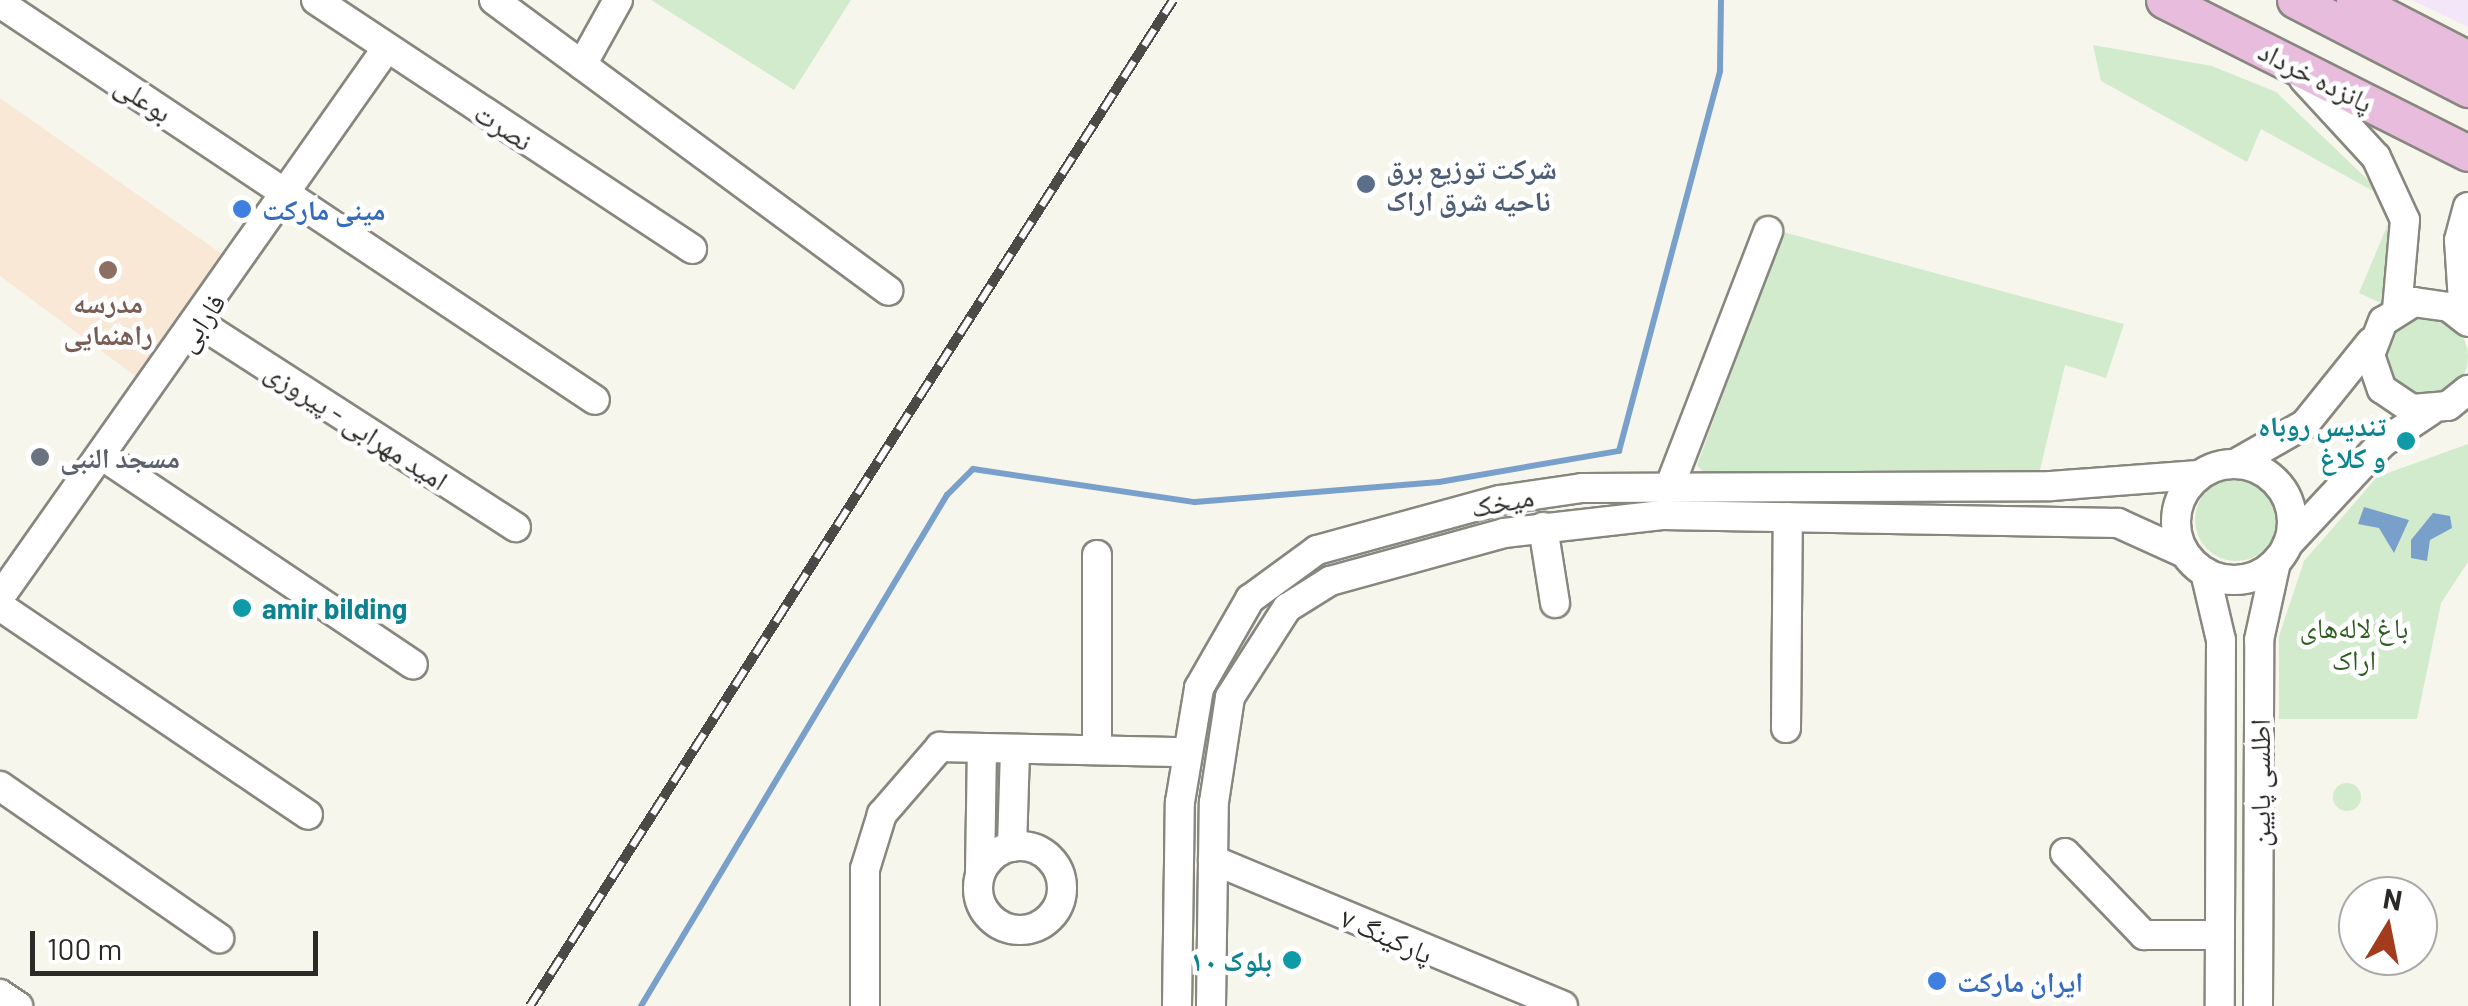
<!DOCTYPE html>
<meta charset="utf-8">
<style>
body{margin:0}
#map{position:relative;width:2468px;height:1006px;overflow:hidden;background:#f7f6ed;font-family:Barlow,"Noto Naskh Arabic",sans-serif}
div>[style]{position:absolute}
.industrial>*{inset:0;background:#f3e6f9}
.education>*{inset:0;background:#fae8d7}
.green>*{inset:0;background:#d2ebcc}
.round{border-radius:50%}
.water>*{inset:0;background:#78a0cb}
.stream>*{height:6px;margin:-3px;padding:0 3px;transform-origin:3px;border-radius:3px;background:#78a0cb}
.roads{filter:drop-shadow(2px 0 #88877f) drop-shadow(-2px 0 #88877f) drop-shadow(0 2px #88877f) drop-shadow(0 -2px #88877f)}
.minor>*{height:28px;margin:-14px;padding:0 14px;transform-origin:14px;border-radius:14px;background:#fff}
.minor>.ring{margin:-14px;padding:0;box-sizing:content-box;background:none;border:28px solid #fff;border-radius:50%}
.major>*{height:35px;margin:-17.5px;padding:0 17.5px;transform-origin:17.5px;border-radius:17.5px;background:#e8bcdd}
.rail>*{height:10px;margin-top:-5px;transform-origin:0;background:repeating-linear-gradient(90deg,#fff 0 19px,#4b4a46 0 38px);box-sizing:border-box;border-block:2px solid #4b4a46}
.dots>*{width:28px;height:28px;translate:-50% -50%;box-sizing:border-box;border:5px solid #fff;border-radius:50%}
span{translate:-50% -50%;white-space:nowrap;text-align:center;line-height:1.15;-webkit-text-stroke:9px #fff;paint-order:stroke}
.street-label{font-size:28px;color:#2b2a27}
.service-label{font-size:28px;color:#4e5e75;font-weight:700}
.left{translate:0 -50%;text-align:left}
.shop-label{font-size:28px;color:#366cbe;font-weight:700}
.education-label{font-size:28px;color:#785e54;font-weight:700}
.culture-label{font-size:28px;color:#0d838f;font-weight:700}
.right{translate:-100% -50%;text-align:right}
.worship-label{font-size:28px;color:#5b616d;font-weight:700}
.park-label{font-size:28px;color:#2d5e1f}
.north{position:absolute;left:2338px;top:876px;width:100px;height:100px;box-sizing:border-box;background:#fff;border:2px solid #aaaaa9;border-radius:50%;rotate:10deg;font-size:28px;font-weight:700;line-height:40px;text-align:center;color:#2b2a27}
.north::after{content:'';display:block;margin:auto;width:35px;height:45px;background:#a33c1c;clip-path:polygon(50% 0,100% 100%,50% 72%,0 100%)}
.scale{position:absolute;left:30px;top:931px;width:288px;height:45px;box-sizing:border-box;border:5px solid #2b2a27;border-top:0;padding-left:12px;font-size:30px;line-height:35px;white-space:nowrap;color:#2b2a27;-webkit-text-stroke:8px #fff;paint-order:stroke}
</style>
<div id="map">
<div class="industrial">
<div style="clip-path:polygon(2412px 0,2468px 0,2468px 27px)"></div>
</div>
<div class="education">
<div style="clip-path:polygon(0 98px,225px 256px,139px 379px,0 276px)"></div>
</div>
<div class="green">
<div style="clip-path:polygon(651px 0,851px 0,794px 90px)"></div>
<div style="clip-path:polygon(2093px 45px,2212px 66px,2276px 92px,2389px 200px,2261px 129px,2247px 162px,2101px 81px)"></div>
<div style="clip-path:polygon(2393px 212px,2404px 250px,2383px 304px,2359px 293px)"></div>
<div style="clip-path:polygon(1783px 232px,2124px 324px,2106px 378px,2065px 365px,2039px 474px,1705px 474px,1697px 465px)"></div>
<div class="round" style="left:2386px;top:316px;width:82px;height:82px"></div>
<div style="clip-path:polygon(2468px 444px,2468px 562px,2441px 603px,2417px 719px,2279px 719px,2279px 636px,2304px 561px,2377px 477px)"></div>
<div class="round" style="left:2195px;top:479px;width:82px;height:82px"></div>
<div class="round" style="left:2333px;top:783px;width:28px;height:28px"></div>
</div>
<div class="water">
<div style="clip-path:polygon(2364px 507px,2409px 520px,2394px 553px,2379px 528px,2358px 524px)"></div>
<div style="clip-path:polygon(2433px 513px,2450px 516px,2452px 528px,2430px 540px,2427px 561px,2411px 558px,2411px 540px)"></div>
</div>
<div class="stream">
<div style="left:641px;top:1006px;width:596px;rotate:-59.09deg"></div>
<div style="left:947px;top:495px;width:37px;rotate:-45deg"></div>
<div style="left:973px;top:469px;width:224px;rotate:8.5deg"></div>
<div style="left:1195px;top:502px;width:245px;rotate:-4.7deg"></div>
<div style="left:1439px;top:482px;width:183px;rotate:-9.8deg"></div>
<div style="left:1619px;top:451px;width:393px;rotate:-75.1deg"></div>
<div style="left:1720px;top:71px;width:71px;rotate:-89.2deg"></div>
</div>
<div class="roads">
<div class="minor">
<div style="left:316px;top:0;width:451px;rotate:33.5deg"></div>
<div style="left:494px;top:0;width:490px;rotate:36.4deg"></div>
<div style="left:0;top:3px;width:715px;rotate:33.71deg"></div>
<div style="left:582px;top:65px;width:74px;rotate:-61deg"></div>
<div style="left:2304px;top:79px;width:106px;rotate:47.3deg"></div>
<div style="left:2376px;top:157px;width:69px;rotate:65.3deg"></div>
<div style="left:2405px;top:220px;width:89px;rotate:95.1deg"></div>
<div style="left:2464px;top:317px;width:77px;rotate:-93.7deg"></div>
<div style="left:2459px;top:240px;width:34px;rotate:-75deg"></div>
<div style="left:2468px;top:322px;width:24px;rotate:-142deg"></div>
<div style="left:2449px;top:307px;width:35px;rotate:-172deg"></div>
<div style="left:2414px;top:302px;width:36px;rotate:148deg"></div>
<div style="left:2383px;top:321px;width:36px;rotate:111deg"></div>
<div style="left:2370px;top:355px;width:36px;rotate:71deg"></div>
<div style="left:2382px;top:389px;width:36px;rotate:34deg"></div>
<div style="left:2412px;top:409px;width:36px;rotate:-5deg"></div>
<div style="left:2448px;top:406px;width:26px;rotate:-39deg"></div>
<div style="left:199px;top:323px;width:377px;rotate:32.8deg"></div>
<div style="left:104px;top:457px;width:372px;rotate:33.9deg"></div>
<div style="left:2235px;top:464px;width:81px;rotate:-29.7deg"></div>
<div style="left:2305px;top:424px;width:105px;rotate:-51.2deg"></div>
<div class="ring" style="left:2176px;top:464px;width:88px;height:88px"></div>
<div style="left:1671px;top:483px;width:270px;rotate:-68.9deg"></div>
<div style="left:1543px;top:527px;width:77px;rotate:81deg"></div>
<div style="left:2287px;top:545px;width:139px;rotate:-47deg"></div>
<div style="left:2382px;top:443px;width:58px;rotate:-33.7deg"></div>
<div style="left:1097px;top:555px;width:195px;rotate:90deg"></div>
<div style="left:2205px;top:572px;width:70px;rotate:76.8deg"></div>
<div style="left:2221px;top:640px;width:366px;rotate:90.2deg"></div>
<div style="left:5px;top:590px;width:662px;rotate:-54.84deg"></div>
<div style="left:4px;top:609px;width:367px;rotate:34.1deg"></div>
<div style="left:1786px;top:728px;width:211px;rotate:-89.5deg"></div>
<div style="left:0;top:786px;width:267px;rotate:34.8deg"></div>
<div class="ring" style="left:978px;top:846px;width:56px;height:56px"></div>
<div style="left:1012px;top:847px;width:97px;rotate:-88.2deg"></div>
<div style="left:2065px;top:853px;width:114px;rotate:46.1deg"></div>
<div style="left:2144px;top:935px;width:76px"></div>
<div style="left:1213px;top:860px;width:379px;rotate:22.6deg"></div>
<div style="left:980px;top:873px;width:124px;rotate:-89.1deg"></div>
<div style="left:0;top:994px;width:22px;rotate:34deg"></div>
<div style="left:865px;top:1006px;width:137px;rotate:-90deg"></div>
<div style="left:865px;top:869px;width:58px;rotate:-72.8deg"></div>
<div style="left:882px;top:814px;width:89px;rotate:-49.1deg"></div>
<div style="left:940px;top:747px;width:244px;rotate:1.2deg"></div>
<div style="left:1177px;top:1006px;width:204px;rotate:-89.2deg"></div>
<div style="left:1180px;top:802px;width:116px;rotate:-80.5deg"></div>
<div style="left:1199px;top:688px;width:103px;rotate:-60.2deg"></div>
<div style="left:1250px;top:599px;width:83px;rotate:-36.2deg"></div>
<div style="left:1317px;top:550px;width:190px;rotate:-15.3deg"></div>
<div style="left:1500px;top:500px;width:83px;rotate:-8.3deg"></div>
<div style="left:1582px;top:488px;width:469px;rotate:-0.2deg"></div>
<div style="left:2051px;top:486px;width:148px;rotate:-4.3deg"></div>
<div style="left:1211px;top:1006px;width:204px;rotate:-89.2deg"></div>
<div style="left:1214px;top:802px;width:106px;rotate:-81.3deg"></div>
<div style="left:1230px;top:697px;width:106px;rotate:-57.4deg"></div>
<div style="left:1287px;top:608px;width:51px;rotate:-32.1deg"></div>
<div style="left:1330px;top:581px;width:180px;rotate:-15.4deg"></div>
<div style="left:1504px;top:533px;width:159px;rotate:-6.5deg"></div>
<div style="left:1662px;top:515px;width:456px;rotate:1deg"></div>
<div style="left:2118px;top:523px;width:72px;rotate:24.4deg"></div>
<div style="left:2258px;top:1006px;width:366px;rotate:-89.8deg"></div>
<div style="left:2259px;top:640px;width:80px;rotate:-77.7deg"></div>
</div>
<div class="major">
<div style="left:2164px;top:0;width:340px;rotate:26.7deg"></div>
<div style="left:2295px;top:0;width:195px;rotate:27.2deg"></div>
<div style="left:2354px;top:0;width:128px;rotate:27.4deg"></div>
</div>
</div>
<div class="rail">
<div style="left:530px;top:1006px;width:1194px;rotate:-57.41deg"></div>
</div>
<div class="dots">
<div style="left:1366px;top:184px;background:#5c6f8a"></div>
<div style="left:242px;top:209px;background:#3f7fe0"></div>
<div style="left:108px;top:270px;background:#8d6e63"></div>
<div style="left:2406px;top:441px;background:#0f9aa8"></div>
<div style="left:40px;top:457px;background:#6b7280"></div>
<div style="left:242px;top:608px;background:#0f9aa8"></div>
<div style="left:1292px;top:960px;background:#0f9aa8"></div>
<div style="left:1937px;top:981px;background:#3f7fe0"></div>
</div>
<div class="street-label">
<span style="left:2316px;top:76px;rotate:27deg">پانزده خرداد</span>
<span style="left:144px;top:98px;rotate:33deg">بوعلی</span>
<span style="left:504px;top:126px;rotate:33deg">نصرت</span>
<span style="left:200px;top:322px;rotate:-56deg">فارابی</span>
<span style="left:357px;top:425px;rotate:33deg">امید مهرابی - پیروزی</span>
<span style="left:1502px;top:501px;rotate:-11deg">میخک</span>
<span style="left:2259px;top:783px;rotate:-90deg">اطلسی پایین</span>
<span style="left:1387px;top:935px;rotate:24deg">پارکینگ ۷</span>
</div>
<div class="service-label">
<span class="left" style="left:1386px;top:184px">شرکت توزیع برق<br>ناحیه شرق اراک</span>
</div>
<div class="shop-label">
<span class="left" style="left:262px;top:209px">مینی مارکت</span>
<span class="left" style="left:1957px;top:981px">ایران مارکت</span>
</div>
<div class="education-label">
<span style="left:108px;top:318px">مدرسه<br>راهنمایی</span>
</div>
<div class="culture-label">
<span class="right" style="left:2386px;top:441px">تندیس روباه<br>و کلاغ</span>
<span class="left" style="left:262px;top:608px">amir bilding</span>
<span class="right" style="left:1272px;top:960px">بلوک ۱۰</span>
</div>
<div class="worship-label">
<span class="left" style="left:60px;top:457px">مسجد النبی</span>
</div>
<div class="park-label">
<span style="left:2354px;top:643px">باغ لاله‌های<br>اراک</span>
</div>
<div class="north">N</div>
<div class="scale">100 m</div>
</div>
